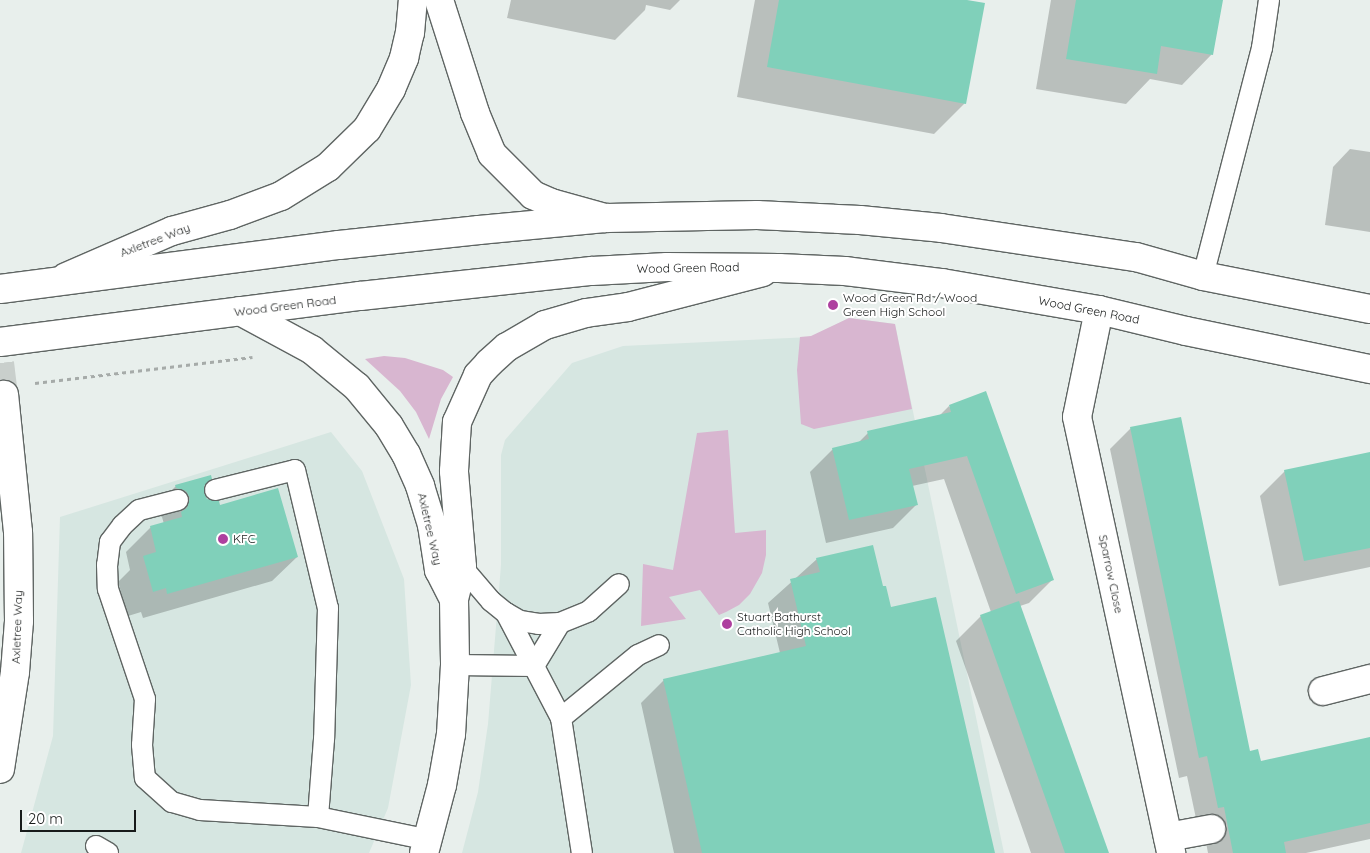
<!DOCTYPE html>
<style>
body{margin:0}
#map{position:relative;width:1370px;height:853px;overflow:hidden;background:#e8efec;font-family:Quicksand,sans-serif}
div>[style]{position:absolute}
.built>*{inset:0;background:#d6e6e1}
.green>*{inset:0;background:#d8b6d0}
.shadow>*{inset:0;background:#0003}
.building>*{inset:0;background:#80d0ba}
.secondary-tunnel>*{height:28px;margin-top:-14px;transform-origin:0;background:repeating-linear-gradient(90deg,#c9cfcc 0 28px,transparent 0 42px)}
.path>*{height:3px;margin-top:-1.5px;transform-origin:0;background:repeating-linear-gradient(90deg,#a6aba9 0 4px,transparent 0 8px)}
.roads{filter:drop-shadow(1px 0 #5f6563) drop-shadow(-1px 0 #5f6563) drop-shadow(0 1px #5f6563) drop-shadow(0 -1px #5f6563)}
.lane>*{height:20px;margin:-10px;padding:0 10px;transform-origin:10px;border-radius:10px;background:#fff}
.street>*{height:28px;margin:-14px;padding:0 14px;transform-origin:14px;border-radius:14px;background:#fff}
.secondary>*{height:28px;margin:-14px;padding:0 14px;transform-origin:14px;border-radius:14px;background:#fff}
.highway>*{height:28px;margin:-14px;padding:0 14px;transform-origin:14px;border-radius:14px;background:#fff}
.dots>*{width:14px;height:14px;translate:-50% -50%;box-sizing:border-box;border:2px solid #fff;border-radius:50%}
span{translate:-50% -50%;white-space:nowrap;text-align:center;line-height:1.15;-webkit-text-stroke:4px #fff;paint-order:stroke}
.street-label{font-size:12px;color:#181b1a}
.poi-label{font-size:12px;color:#181b1a}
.left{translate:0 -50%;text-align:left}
.scale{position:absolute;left:20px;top:810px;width:116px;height:22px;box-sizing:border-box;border:2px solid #181b1a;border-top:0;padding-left:6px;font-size:15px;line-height:18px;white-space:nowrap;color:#181b1a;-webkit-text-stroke:4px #fff;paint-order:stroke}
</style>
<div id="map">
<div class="built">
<div style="clip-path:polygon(849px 318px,895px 324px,1004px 853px,462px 853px,478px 792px,488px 724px,501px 565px,501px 455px,505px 440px,572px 363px,623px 346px,811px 337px)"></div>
<div style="clip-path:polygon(331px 432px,362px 471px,404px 579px,411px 685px,388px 808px,369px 853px,21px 853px,53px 736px,60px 517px)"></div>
</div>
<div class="green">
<div style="clip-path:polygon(849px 318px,895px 324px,912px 409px,814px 429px,801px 424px,797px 370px,800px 337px,811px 336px)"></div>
<div style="clip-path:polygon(384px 356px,405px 358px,443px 370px,453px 377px,441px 399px,429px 439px,416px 412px,400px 391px,365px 359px)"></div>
<div style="clip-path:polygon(728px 430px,735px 533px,766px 530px,766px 555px,762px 573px,750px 594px,739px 605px,726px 612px,719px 615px,700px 590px,669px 597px,686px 619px,641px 626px,643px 564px,673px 570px,697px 433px)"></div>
</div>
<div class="shadow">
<div style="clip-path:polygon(511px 0,680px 0,670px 10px,646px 5px,645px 10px,615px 40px,507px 18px)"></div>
<div style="clip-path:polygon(755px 0,961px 0,965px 103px,934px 134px,737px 97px)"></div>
<div style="clip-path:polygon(1051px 0,1221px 0,1212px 54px,1182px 85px,1150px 79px,1126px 104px,1036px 89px)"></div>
<div style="clip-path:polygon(1350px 149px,1370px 152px,1370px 232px,1325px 225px,1333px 167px)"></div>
<div style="clip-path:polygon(949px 406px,1052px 580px,1029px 603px,1020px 606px,1108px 853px,1031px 853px,956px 641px,981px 616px,991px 612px,944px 479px,912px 486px,917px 504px,893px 528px,826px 543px,810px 472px,833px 449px,857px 444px,868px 433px,938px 417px)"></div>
<div style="clip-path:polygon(1131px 428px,1249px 752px,1260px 763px,1370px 739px,1370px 839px,1306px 853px,1208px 853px,1203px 827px,1198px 828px,1187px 776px,1179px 778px,1110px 449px)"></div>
<div style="clip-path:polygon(1370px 454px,1370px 567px,1279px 586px,1260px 496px,1285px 471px)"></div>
<div style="clip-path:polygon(176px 486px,203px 486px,202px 494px,206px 500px,297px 557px,272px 581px,143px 618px,141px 612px,128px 616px,118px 582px,130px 570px,126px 552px,151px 527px,164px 524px,162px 517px,151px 511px)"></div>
<div style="clip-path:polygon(817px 559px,882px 588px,994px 853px,674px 853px,641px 703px,664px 680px,780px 653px,768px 603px)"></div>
</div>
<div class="building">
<div style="clip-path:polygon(779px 0,967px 0,985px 3px,966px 104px,767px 67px)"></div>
<div style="clip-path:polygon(1076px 0,1223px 0,1213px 55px,1161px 46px,1157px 74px,1066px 59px)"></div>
<div style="clip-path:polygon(986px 391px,1054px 580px,1016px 594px,967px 456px,909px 469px,918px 505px,849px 520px,832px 448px,869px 439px,867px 431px,951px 412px,949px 405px)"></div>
<div style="clip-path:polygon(1181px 417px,1250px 751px,1258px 749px,1261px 761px,1370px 737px,1370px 823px,1284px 842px,1286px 853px,1233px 853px,1224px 807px,1218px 808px,1207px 756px,1199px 758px,1130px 427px)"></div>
<div style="clip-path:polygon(1370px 452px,1370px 548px,1304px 561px,1284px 470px)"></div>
<div style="clip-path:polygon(211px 475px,212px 479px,204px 486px,204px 493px,207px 499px,219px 501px,220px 505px,278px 488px,298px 557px,167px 594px,166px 588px,153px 592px,143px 556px,156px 552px,150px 526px,182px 517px,181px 512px,187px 508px,190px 498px,186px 491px,176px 488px,175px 485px)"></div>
<div style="clip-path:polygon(873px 545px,883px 586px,886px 586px,891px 607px,936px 597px,995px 853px,702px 853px,663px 679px,806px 646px,790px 579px,820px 572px,816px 558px)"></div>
<div style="clip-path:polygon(1019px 601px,1109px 853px,1065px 853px,980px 615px)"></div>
</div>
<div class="secondary-tunnel">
<div style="left:0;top:363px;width:32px;rotate:83deg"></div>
</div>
<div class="path">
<div style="left:35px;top:383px;width:219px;rotate:-6.8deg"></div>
</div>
<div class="roads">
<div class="lane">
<div style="left:1203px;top:276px;width:236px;rotate:-75.5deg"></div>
<div style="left:1262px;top:48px;width:49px;rotate:-81.7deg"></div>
<div style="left:215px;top:490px;width:82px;rotate:-14deg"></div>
<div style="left:295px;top:470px;width:142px;rotate:76.6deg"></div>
<div style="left:328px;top:608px;width:131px;rotate:91.7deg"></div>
<div style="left:324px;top:739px;width:78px;rotate:94.4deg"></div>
<div style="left:178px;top:500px;width:40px;rotate:165.6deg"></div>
<div style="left:139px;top:510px;width:23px;rotate:137deg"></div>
<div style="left:122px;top:526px;width:20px;rotate:127deg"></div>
<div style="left:110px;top:542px;width:23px;rotate:97deg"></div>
<div style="left:107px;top:565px;width:24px;rotate:88deg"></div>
<div style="left:108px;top:589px;width:116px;rotate:71.4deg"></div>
<div style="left:145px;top:699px;width:46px;rotate:93.7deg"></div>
<div style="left:142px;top:745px;width:33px;rotate:85deg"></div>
<div style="left:145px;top:778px;width:36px;rotate:42deg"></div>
<div style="left:172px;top:802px;width:29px;rotate:16deg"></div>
<div style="left:200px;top:810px;width:118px;rotate:3.4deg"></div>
<div style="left:318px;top:817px;width:113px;rotate:11.7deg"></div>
<div style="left:462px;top:567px;width:45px;rotate:49.5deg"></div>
<div style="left:491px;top:601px;width:19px;rotate:39deg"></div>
<div style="left:506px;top:613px;width:16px;rotate:30deg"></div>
<div style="left:520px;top:621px;width:19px;rotate:9deg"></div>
<div style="left:539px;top:624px;width:21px;rotate:-3deg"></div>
<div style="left:560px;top:623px;width:31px;rotate:-22deg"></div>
<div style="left:589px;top:611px;width:40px;rotate:-42deg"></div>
<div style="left:506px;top:613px;width:119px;rotate:62.4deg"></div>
<div style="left:561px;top:718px;width:137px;rotate:81.2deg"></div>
<div style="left:455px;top:665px;width:79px;rotate:0.7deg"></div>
<div style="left:534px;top:666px;width:50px;rotate:-58.8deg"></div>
<div style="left:561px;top:718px;width:99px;rotate:-39.3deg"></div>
<div style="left:638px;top:655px;width:23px;rotate:-25deg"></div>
<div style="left:96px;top:846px;width:14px;rotate:30deg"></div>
</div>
<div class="street">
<div style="left:1099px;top:310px;width:109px;rotate:101.6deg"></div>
<div style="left:1077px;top:417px;width:446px;rotate:77.8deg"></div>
<div style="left:1323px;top:691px;width:49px;rotate:-14.3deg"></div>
<div style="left:1168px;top:837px;width:44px;rotate:-10.5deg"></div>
</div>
<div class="secondary">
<div style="left:439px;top:0;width:119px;rotate:72.3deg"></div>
<div style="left:475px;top:113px;width:44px;rotate:67.5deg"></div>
<div style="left:492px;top:154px;width:58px;rotate:45deg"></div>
<div style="left:533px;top:195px;width:20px;rotate:24deg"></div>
<div style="left:551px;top:203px;width:56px;rotate:15.5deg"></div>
<div style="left:66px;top:277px;width:116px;rotate:-23.5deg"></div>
<div style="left:172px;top:231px;width:60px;rotate:-15.4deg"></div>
<div style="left:230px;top:215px;width:54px;rotate:-20.4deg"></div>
<div style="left:281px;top:196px;width:55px;rotate:-31.7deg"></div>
<div style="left:328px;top:167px;width:54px;rotate:-44.3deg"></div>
<div style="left:367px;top:129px;width:47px;rotate:-59deg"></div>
<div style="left:391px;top:89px;width:34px;rotate:-67deg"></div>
<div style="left:404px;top:58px;width:26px;rotate:-77deg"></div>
<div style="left:410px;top:33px;width:33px;rotate:-85deg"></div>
<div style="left:240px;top:311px;width:82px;rotate:28.4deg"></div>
<div style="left:312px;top:350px;width:58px;rotate:39.4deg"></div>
<div style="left:357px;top:387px;width:50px;rotate:50.6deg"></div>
<div style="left:389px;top:426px;width:33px;rotate:59deg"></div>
<div style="left:406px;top:454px;width:35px;rotate:66deg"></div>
<div style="left:420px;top:486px;width:41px;rotate:72.9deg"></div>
<div style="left:432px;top:525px;width:46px;rotate:81.2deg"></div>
<div style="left:439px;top:570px;width:33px;rotate:63deg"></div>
<div style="left:454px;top:599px;width:66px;rotate:89.1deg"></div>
<div style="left:455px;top:665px;width:69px;rotate:93.3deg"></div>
<div style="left:451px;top:734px;width:52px;rotate:100deg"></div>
<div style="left:442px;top:785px;width:70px;rotate:104.8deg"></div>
<div style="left:454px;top:599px;width:33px;rotate:-76deg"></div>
<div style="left:462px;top:567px;width:96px;rotate:-94.8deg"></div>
<div style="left:454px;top:471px;width:49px;rotate:-86.5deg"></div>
<div style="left:457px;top:422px;width:51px;rotate:-65.9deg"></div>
<div style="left:478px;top:375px;width:16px;rotate:-47deg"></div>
<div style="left:489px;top:363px;width:24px;rotate:-42deg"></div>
<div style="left:507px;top:347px;width:44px;rotate:-30.1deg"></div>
<div style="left:545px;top:325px;width:43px;rotate:-16.3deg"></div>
<div style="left:586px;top:313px;width:42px;rotate:-8.1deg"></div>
<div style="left:628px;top:307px;width:139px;rotate:-14.5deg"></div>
<div style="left:0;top:769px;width:98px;rotate:-81.2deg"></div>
<div style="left:15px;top:672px;width:51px;rotate:-85.5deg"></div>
<div style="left:19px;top:621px;width:89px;rotate:-90.6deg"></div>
<div style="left:18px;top:532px;width:138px;rotate:-95.8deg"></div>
</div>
<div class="highway">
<div style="left:0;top:289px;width:342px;rotate:-7.4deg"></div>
<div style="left:339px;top:245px;width:141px;rotate:-6.1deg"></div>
<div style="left:479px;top:230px;width:129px;rotate:-5.4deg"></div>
<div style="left:607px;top:218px;width:150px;rotate:-1.1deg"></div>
<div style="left:757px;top:215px;width:103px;rotate:2.8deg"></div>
<div style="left:860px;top:220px;width:81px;rotate:5.6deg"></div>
<div style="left:941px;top:228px;width:197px;rotate:8.5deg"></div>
<div style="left:1136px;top:257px;width:70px;rotate:15.8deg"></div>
<div style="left:1203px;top:276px;width:170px;rotate:11.2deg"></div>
<div style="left:0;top:342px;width:363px;rotate:-7.3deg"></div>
<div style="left:360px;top:296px;width:233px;rotate:-6.2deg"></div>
<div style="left:592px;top:271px;width:75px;rotate:-3.1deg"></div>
<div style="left:667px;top:267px;width:112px;rotate:0.5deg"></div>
<div style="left:779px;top:268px;width:66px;rotate:2.6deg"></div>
<div style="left:845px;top:271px;width:98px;rotate:7.1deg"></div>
<div style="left:942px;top:283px;width:159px;rotate:9.8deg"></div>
<div style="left:1099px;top:310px;width:89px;rotate:13.6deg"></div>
<div style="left:1186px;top:331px;width:188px;rotate:11.7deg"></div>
</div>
</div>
<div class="dots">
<div style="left:833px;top:305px;background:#ae409f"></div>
<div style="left:223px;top:539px;background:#ae409f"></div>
<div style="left:727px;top:624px;background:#ae409f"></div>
</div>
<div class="street-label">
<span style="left:155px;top:240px;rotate:-21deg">Axletree Way</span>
<span style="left:688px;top:268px;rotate:-1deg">Wood Green Road</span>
<span style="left:285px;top:306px;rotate:-7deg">Wood Green Road</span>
<span style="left:1089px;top:310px;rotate:11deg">Wood Green Road</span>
<span style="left:430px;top:529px;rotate:77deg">Axletree Way</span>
<span style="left:1111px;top:574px;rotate:78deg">Sparrow Close</span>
<span style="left:17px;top:627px;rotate:-88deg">Axletree Way</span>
</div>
<div class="poi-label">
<span class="left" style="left:843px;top:305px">Wood Green Rd / Wood<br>Green High School</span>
<span class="left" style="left:233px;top:539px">KFC</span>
<span class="left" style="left:737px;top:624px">Stuart Bathurst<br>Catholic High School</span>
</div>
<div class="scale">20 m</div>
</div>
